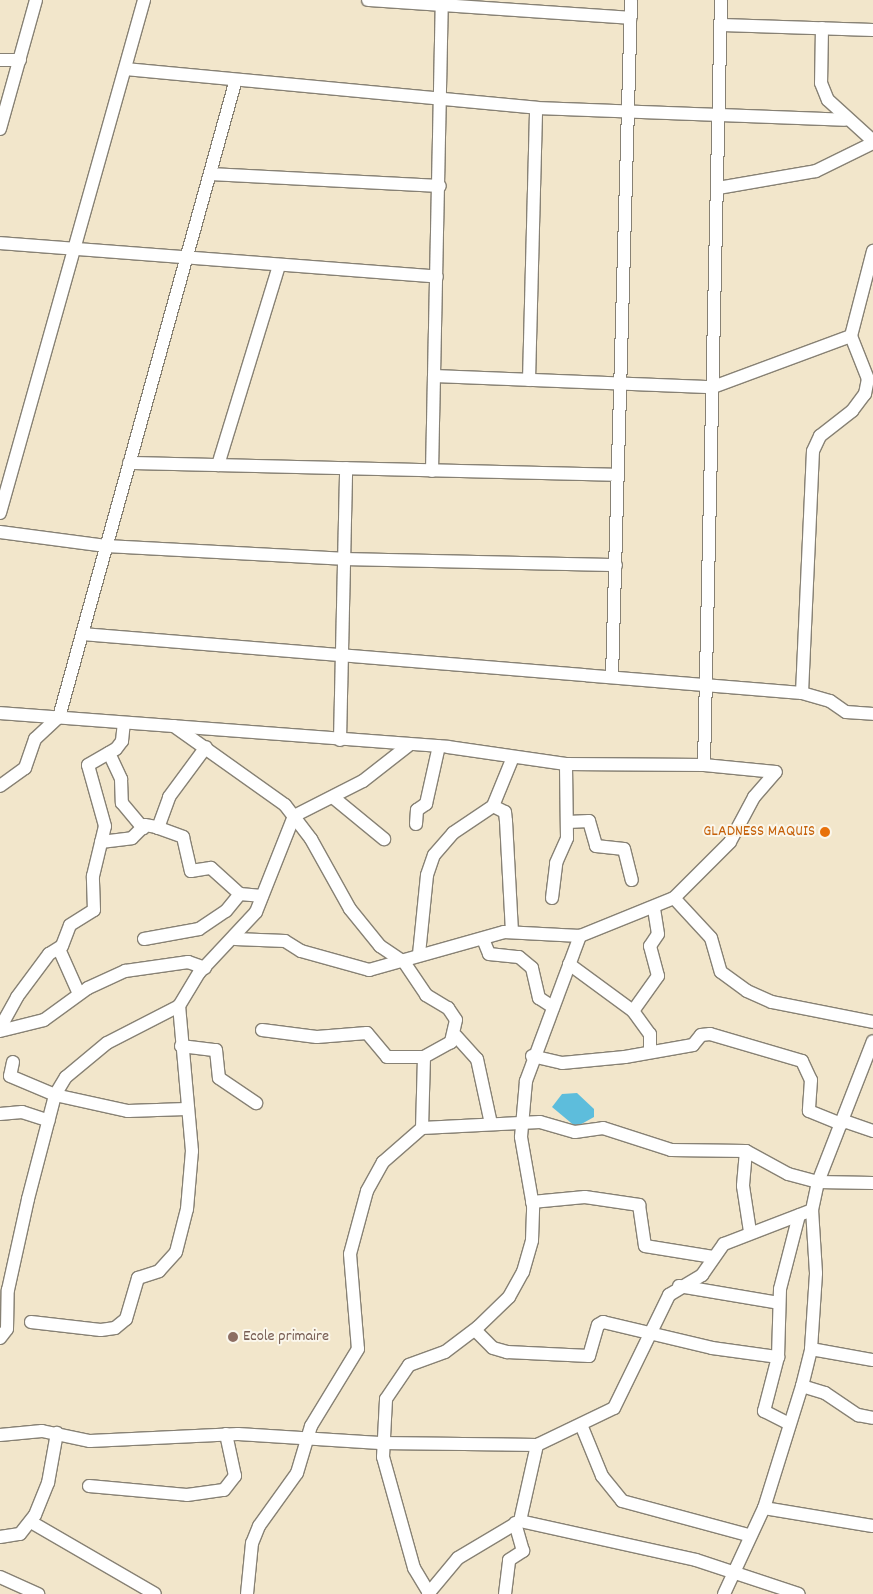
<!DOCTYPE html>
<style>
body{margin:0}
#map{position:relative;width:873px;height:1594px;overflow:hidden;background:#f2e6cb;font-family:Dekko,sans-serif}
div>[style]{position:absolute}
.water>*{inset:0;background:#5dbddc}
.roads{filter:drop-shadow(1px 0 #878174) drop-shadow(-1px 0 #878174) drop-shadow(0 1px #878174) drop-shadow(0 -1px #878174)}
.minor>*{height:12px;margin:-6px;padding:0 6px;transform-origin:6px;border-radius:6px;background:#fff}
.dots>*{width:14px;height:14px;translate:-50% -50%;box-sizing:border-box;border:2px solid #fbf7ec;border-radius:50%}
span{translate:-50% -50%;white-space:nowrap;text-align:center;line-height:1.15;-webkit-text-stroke:4px #fbf7ec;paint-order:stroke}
.food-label{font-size:16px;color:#c56008}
.right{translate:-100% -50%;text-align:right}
.education-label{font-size:16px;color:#785e54}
.left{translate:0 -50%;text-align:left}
</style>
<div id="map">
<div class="water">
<div style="clip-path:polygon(577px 1093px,594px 1109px,594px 1117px,576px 1127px,552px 1107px,562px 1094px)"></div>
</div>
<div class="roads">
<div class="minor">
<div style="left:368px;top:0;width:263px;rotate:3.9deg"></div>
<div style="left:722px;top:25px;width:151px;rotate:1.9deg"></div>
<div style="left:822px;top:28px;width:55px;rotate:91deg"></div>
<div style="left:821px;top:83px;width:18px;rotate:68deg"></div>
<div style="left:828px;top:100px;width:61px;rotate:42.3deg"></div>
<div style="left:0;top:60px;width:20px"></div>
<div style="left:126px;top:69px;width:412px;rotate:5.4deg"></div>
<div style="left:536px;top:108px;width:309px;rotate:2.2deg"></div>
<div style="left:0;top:129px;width:134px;rotate:-74.4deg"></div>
<div style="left:210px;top:174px;width:230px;rotate:3deg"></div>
<div style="left:718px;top:188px;width:99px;rotate:-9.8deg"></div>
<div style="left:816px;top:171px;width:64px;rotate:-26.2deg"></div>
<div style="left:0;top:243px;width:438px;rotate:4.4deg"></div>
<div style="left:434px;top:376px;width:279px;rotate:2.3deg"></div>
<div style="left:713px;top:387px;width:147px;rotate:-20.3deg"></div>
<div style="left:529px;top:380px;width:272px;rotate:-88.5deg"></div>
<div style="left:129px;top:463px;width:489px;rotate:1.4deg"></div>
<div style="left:218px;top:465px;width:209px;rotate:-73deg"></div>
<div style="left:432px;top:471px;width:471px;rotate:-88.8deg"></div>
<div style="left:0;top:513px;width:533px;rotate:-74.32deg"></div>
<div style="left:0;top:532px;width:107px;rotate:7.5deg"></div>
<div style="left:106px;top:546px;width:237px;rotate:3.1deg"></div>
<div style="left:343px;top:559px;width:273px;rotate:1.3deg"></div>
<div style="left:82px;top:634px;width:722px;rotate:4.68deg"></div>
<div style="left:802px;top:693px;width:29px;rotate:16deg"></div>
<div style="left:830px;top:701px;width:19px;rotate:35deg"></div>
<div style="left:846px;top:712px;width:27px;rotate:4deg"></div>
<div style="left:612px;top:677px;width:677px;rotate:-88.39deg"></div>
<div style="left:802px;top:693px;width:242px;rotate:-87.4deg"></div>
<div style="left:813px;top:451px;width:17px;rotate:-65deg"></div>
<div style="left:820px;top:436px;width:41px;rotate:-38deg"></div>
<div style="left:852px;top:411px;width:21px;rotate:-53deg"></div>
<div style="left:865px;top:394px;width:15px;rotate:-79deg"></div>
<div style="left:868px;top:379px;width:46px;rotate:-111.6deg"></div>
<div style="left:851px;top:336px;width:88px;rotate:-75.5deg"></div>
<div style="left:0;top:713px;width:449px;rotate:4.3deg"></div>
<div style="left:448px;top:747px;width:119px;rotate:8.2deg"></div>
<div style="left:566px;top:764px;width:138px;rotate:0.4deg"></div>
<div style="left:704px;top:765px;width:72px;rotate:5.6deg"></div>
<div style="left:174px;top:726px;width:136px;rotate:35.4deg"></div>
<div style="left:285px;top:805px;width:43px;rotate:52.6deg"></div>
<div style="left:311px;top:839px;width:80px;rotate:60.9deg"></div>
<div style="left:350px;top:909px;width:48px;rotate:51deg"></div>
<div style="left:380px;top:946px;width:29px;rotate:34deg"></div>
<div style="left:404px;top:962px;width:40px;rotate:56deg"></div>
<div style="left:426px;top:995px;width:26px;rotate:31deg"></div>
<div style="left:448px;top:1008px;width:14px;rotate:56deg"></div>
<div style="left:456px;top:1020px;width:23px;rotate:103deg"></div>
<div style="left:451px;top:1042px;width:31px;rotate:151deg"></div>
<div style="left:424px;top:1057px;width:71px;rotate:91.6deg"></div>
<div style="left:422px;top:1128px;width:52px;rotate:138.9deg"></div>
<div style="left:383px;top:1162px;width:33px;rotate:119deg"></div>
<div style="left:367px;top:1191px;width:65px;rotate:105.1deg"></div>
<div style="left:350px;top:1254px;width:95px;rotate:85.2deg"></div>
<div style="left:358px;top:1349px;width:90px;rotate:121.4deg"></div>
<div style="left:311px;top:1426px;width:49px;rotate:106.6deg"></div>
<div style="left:297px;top:1473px;width:65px;rotate:125.6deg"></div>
<div style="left:259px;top:1526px;width:18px;rotate:112deg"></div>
<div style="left:252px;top:1543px;width:51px;rotate:95.6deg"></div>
<div style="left:340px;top:740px;width:272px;rotate:-88.7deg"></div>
<div style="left:109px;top:753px;width:29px;rotate:65deg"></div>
<div style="left:121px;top:779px;width:24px;rotate:88deg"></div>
<div style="left:122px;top:803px;width:33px;rotate:50deg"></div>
<div style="left:704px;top:765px;width:765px;rotate:-88.73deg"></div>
<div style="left:0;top:786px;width:31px;rotate:-36deg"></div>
<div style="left:25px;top:768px;width:31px;rotate:-71deg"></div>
<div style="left:35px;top:739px;width:33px;rotate:-43deg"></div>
<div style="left:59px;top:717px;width:658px;rotate:-74.49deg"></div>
<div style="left:334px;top:798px;width:65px;rotate:39.4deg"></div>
<div style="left:493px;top:806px;width:13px;rotate:27deg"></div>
<div style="left:505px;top:812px;width:9px;rotate:84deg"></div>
<div style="left:506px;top:821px;width:110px;rotate:86.9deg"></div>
<div style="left:568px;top:822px;width:21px;rotate:-3deg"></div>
<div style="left:589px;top:821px;width:26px;rotate:74deg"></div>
<div style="left:596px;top:846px;width:28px;rotate:6deg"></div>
<div style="left:624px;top:849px;width:32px;rotate:76deg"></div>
<div style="left:416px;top:824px;width:14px;rotate:-86deg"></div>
<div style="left:417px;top:810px;width:11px;rotate:-34deg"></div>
<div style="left:426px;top:804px;width:59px;rotate:-77.4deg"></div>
<div style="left:158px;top:828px;width:33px;rotate:-70deg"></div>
<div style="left:169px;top:797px;width:62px;rotate:-53.5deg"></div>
<div style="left:101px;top:842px;width:31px;rotate:-7deg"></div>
<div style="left:132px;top:838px;width:18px;rotate:-45deg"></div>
<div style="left:145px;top:825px;width:11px;rotate:10deg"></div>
<div style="left:156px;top:827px;width:29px;rotate:20deg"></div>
<div style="left:183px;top:837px;width:35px;rotate:77deg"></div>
<div style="left:191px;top:871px;width:20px;rotate:-9deg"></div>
<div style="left:211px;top:868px;width:39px;rotate:42deg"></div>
<div style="left:240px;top:894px;width:22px;rotate:5deg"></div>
<div style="left:552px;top:898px;width:35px;rotate:-83deg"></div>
<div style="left:556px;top:863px;width:27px;rotate:-66deg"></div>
<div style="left:567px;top:838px;width:74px;rotate:-90.8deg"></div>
<div style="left:674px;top:898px;width:54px;rotate:47.2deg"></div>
<div style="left:711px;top:938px;width:35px;rotate:74deg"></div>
<div style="left:721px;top:972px;width:32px;rotate:36deg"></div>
<div style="left:747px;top:991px;width:27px;rotate:24deg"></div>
<div style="left:772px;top:1002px;width:103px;rotate:11.2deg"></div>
<div style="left:144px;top:939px;width:56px;rotate:-10.3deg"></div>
<div style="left:199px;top:929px;width:32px;rotate:-34deg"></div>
<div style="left:226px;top:911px;width:22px;rotate:-51deg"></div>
<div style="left:235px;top:939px;width:50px;rotate:2.3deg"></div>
<div style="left:285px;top:941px;width:19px;rotate:32deg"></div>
<div style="left:301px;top:951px;width:71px;rotate:15.6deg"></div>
<div style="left:369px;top:970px;width:140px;rotate:-15.7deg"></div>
<div style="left:504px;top:932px;width:76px;rotate:3deg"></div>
<div style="left:483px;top:939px;width:16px;rotate:68deg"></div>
<div style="left:489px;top:954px;width:30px;rotate:6deg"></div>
<div style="left:519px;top:957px;width:17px;rotate:40deg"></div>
<div style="left:532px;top:968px;width:31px;rotate:77deg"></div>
<div style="left:539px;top:998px;width:17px;rotate:33deg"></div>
<div style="left:59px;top:949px;width:49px;rotate:66deg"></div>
<div style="left:419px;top:954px;width:79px;rotate:-84.2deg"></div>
<div style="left:427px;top:875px;width:21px;rotate:-71deg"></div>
<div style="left:434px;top:855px;width:29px;rotate:-49deg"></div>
<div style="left:453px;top:833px;width:48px;rotate:-34deg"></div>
<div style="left:493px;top:806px;width:53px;rotate:-67.8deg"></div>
<div style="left:569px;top:964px;width:79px;rotate:36.3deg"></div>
<div style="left:633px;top:1011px;width:29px;rotate:54deg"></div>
<div style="left:650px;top:1034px;width:16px;rotate:90deg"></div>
<div style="left:633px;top:1011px;width:43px;rotate:-54.5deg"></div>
<div style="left:658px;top:976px;width:31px;rotate:-105deg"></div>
<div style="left:650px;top:946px;width:14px;rotate:-56deg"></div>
<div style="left:658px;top:934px;width:24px;rotate:-99deg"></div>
<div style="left:0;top:1028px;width:35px;rotate:-61deg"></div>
<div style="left:17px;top:997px;width:54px;rotate:-53.3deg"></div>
<div style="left:49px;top:954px;width:15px;rotate:-32deg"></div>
<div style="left:62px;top:946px;width:22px;rotate:-69deg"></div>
<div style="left:70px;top:925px;width:28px;rotate:-32deg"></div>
<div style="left:94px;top:910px;width:34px;rotate:-92deg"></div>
<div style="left:93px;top:876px;width:51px;rotate:-76.5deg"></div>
<div style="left:105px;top:826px;width:63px;rotate:-105.6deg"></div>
<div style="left:88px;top:765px;width:32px;rotate:-30deg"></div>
<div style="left:116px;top:749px;width:10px;rotate:-53deg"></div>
<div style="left:122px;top:741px;width:18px;rotate:-84deg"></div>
<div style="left:262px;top:1030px;width:55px;rotate:7.3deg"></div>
<div style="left:317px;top:1037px;width:50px;rotate:-4.6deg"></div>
<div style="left:367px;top:1033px;width:31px;rotate:50deg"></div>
<div style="left:387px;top:1057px;width:37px"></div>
<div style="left:0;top:1031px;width:45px;rotate:-14deg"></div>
<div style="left:44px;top:1020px;width:54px;rotate:-36deg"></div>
<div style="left:88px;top:988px;width:41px;rotate:-24.7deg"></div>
<div style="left:125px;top:971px;width:64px;rotate:-8.1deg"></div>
<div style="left:188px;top:962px;width:18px;rotate:19deg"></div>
<div style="left:456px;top:1036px;width:31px;rotate:48deg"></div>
<div style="left:477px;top:1059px;width:66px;rotate:77.8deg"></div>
<div style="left:181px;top:1046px;width:35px;rotate:7deg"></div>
<div style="left:216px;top:1050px;width:28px;rotate:84deg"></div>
<div style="left:219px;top:1078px;width:45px;rotate:34deg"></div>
<div style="left:532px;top:1056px;width:31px;rotate:13deg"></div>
<div style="left:562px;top:1063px;width:63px;rotate:-5.4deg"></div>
<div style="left:625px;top:1057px;width:69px;rotate:-10deg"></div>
<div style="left:693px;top:1045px;width:13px;rotate:-51deg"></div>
<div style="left:701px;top:1035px;width:9px;rotate:-6deg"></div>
<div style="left:710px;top:1034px;width:96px;rotate:16.4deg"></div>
<div style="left:802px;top:1061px;width:21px;rotate:65deg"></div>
<div style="left:811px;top:1080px;width:31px;rotate:94deg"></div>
<div style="left:809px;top:1111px;width:35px;rotate:22deg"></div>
<div style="left:13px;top:1062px;width:14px;rotate:102deg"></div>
<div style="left:10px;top:1076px;width:49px;rotate:22.9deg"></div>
<div style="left:55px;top:1095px;width:75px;rotate:12.4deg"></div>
<div style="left:128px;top:1111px;width:58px;rotate:-2deg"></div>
<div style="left:0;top:1114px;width:22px;rotate:-5deg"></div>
<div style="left:22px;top:1112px;width:28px;rotate:18deg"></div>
<div style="left:844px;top:1121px;width:31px;rotate:19deg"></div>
<div style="left:422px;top:1128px;width:118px;rotate:-2.9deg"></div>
<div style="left:540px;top:1122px;width:36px;rotate:16deg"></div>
<div style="left:575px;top:1132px;width:28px;rotate:-8deg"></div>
<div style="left:603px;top:1128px;width:71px;rotate:17.9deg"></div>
<div style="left:671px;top:1150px;width:75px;rotate:0.8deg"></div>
<div style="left:746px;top:1151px;width:48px;rotate:28.7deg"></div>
<div style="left:788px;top:1174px;width:31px;rotate:15deg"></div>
<div style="left:818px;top:1182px;width:55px;rotate:1deg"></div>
<div style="left:746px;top:1151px;width:35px;rotate:95deg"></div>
<div style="left:743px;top:1186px;width:47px;rotate:81.3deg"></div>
<div style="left:532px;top:1202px;width:53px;rotate:-5.4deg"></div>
<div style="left:585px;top:1197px;width:55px;rotate:8.4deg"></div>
<div style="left:639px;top:1205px;width:41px;rotate:81.7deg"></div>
<div style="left:645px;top:1246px;width:69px;rotate:9.2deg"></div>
<div style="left:679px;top:1286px;width:101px;rotate:9.6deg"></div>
<div style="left:31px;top:1322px;width:70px;rotate:6.5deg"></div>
<div style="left:101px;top:1330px;width:14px;rotate:-8deg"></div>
<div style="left:115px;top:1328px;width:14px;rotate:-39deg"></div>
<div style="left:126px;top:1319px;width:43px;rotate:-73.7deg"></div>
<div style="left:138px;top:1278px;width:22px;rotate:-18deg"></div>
<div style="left:159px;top:1271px;width:25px;rotate:-48deg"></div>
<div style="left:176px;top:1252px;width:44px;rotate:-75.7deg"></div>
<div style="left:187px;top:1209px;width:58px;rotate:-85.1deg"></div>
<div style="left:192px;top:1151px;width:146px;rotate:-95.1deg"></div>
<div style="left:475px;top:1330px;width:25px;rotate:45deg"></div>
<div style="left:493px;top:1348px;width:15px;rotate:16deg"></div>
<div style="left:507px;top:1352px;width:82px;rotate:2.8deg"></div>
<div style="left:589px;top:1356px;width:32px;rotate:-74deg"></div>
<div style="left:598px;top:1325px;width:6px;rotate:-31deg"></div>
<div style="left:603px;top:1322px;width:112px;rotate:13.4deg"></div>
<div style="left:712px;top:1348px;width:67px;rotate:7.8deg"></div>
<div style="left:778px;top:1357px;width:56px;rotate:104.5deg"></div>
<div style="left:764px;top:1411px;width:27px;rotate:27deg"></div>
<div style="left:0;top:1338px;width:11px;rotate:-52deg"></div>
<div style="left:7px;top:1329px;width:39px;rotate:-89deg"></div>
<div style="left:8px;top:1290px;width:93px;rotate:-77.6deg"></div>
<div style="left:28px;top:1199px;width:107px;rotate:-75.4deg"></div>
<div style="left:55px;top:1095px;width:21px;rotate:-59deg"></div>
<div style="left:66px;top:1077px;width:53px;rotate:-39.7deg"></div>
<div style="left:107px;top:1043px;width:81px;rotate:-27.2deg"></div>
<div style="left:179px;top:1006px;width:39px;rotate:-59deg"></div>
<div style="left:199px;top:973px;width:83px;rotate:-46.9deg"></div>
<div style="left:256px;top:912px;width:103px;rotate:-68.4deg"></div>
<div style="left:294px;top:816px;width:77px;rotate:-26.9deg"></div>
<div style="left:363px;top:781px;width:58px;rotate:-38deg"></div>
<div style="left:811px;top:1349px;width:63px;rotate:10.1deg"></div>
<div style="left:778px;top:1357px;width:68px;rotate:-88.3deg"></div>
<div style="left:780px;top:1289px;width:76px;rotate:-75.6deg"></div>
<div style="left:802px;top:1386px;width:24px;rotate:17deg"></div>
<div style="left:825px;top:1393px;width:40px;rotate:34deg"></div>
<div style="left:858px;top:1415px;width:15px;rotate:11deg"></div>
<div style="left:582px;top:1427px;width:53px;rotate:67.8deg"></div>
<div style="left:602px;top:1476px;width:32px;rotate:51deg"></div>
<div style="left:622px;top:1501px;width:131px;rotate:15.1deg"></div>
<div style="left:0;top:1435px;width:42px;rotate:-5.4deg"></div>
<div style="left:42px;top:1431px;width:49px;rotate:11.8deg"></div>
<div style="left:90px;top:1441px;width:148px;rotate:-2.7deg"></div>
<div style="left:238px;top:1434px;width:142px;rotate:3.6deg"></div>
<div style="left:380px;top:1443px;width:157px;rotate:0.7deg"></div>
<div style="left:537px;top:1445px;width:85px;rotate:-25.7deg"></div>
<div style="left:614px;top:1408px;width:126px;rotate:-64deg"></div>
<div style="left:669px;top:1295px;width:39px;rotate:-31deg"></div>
<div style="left:702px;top:1275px;width:38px;rotate:-55deg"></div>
<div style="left:724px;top:1244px;width:94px;rotate:-21.1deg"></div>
<div style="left:89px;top:1486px;width:98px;rotate:5.2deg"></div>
<div style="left:187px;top:1495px;width:37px;rotate:-8deg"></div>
<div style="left:224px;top:1490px;width:18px;rotate:-52deg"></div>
<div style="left:235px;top:1476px;width:43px;rotate:-102.1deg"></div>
<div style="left:764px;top:1508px;width:110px;rotate:9.4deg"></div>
<div style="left:520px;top:1521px;width:180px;rotate:12.5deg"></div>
<div style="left:696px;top:1560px;width:108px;rotate:18.3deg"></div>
<div style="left:31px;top:1522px;width:143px;rotate:30.1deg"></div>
<div style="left:0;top:1537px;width:20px;rotate:-9deg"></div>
<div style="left:20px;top:1534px;width:24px;rotate:-52deg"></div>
<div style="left:35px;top:1515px;width:35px;rotate:-68deg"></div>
<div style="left:48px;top:1483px;width:51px;rotate:-79.8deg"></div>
<div style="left:0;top:1577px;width:42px;rotate:24.1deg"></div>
<div style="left:429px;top:1593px;width:29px;rotate:-121deg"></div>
<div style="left:414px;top:1568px;width:115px;rotate:-105.6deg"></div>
<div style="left:383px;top:1457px;width:58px;rotate:-87deg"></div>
<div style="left:386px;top:1399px;width:41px;rotate:-55.9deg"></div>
<div style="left:409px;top:1365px;width:38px;rotate:-20deg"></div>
<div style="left:445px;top:1352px;width:41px;rotate:-37.1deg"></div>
<div style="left:478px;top:1327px;width:43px;rotate:-44.1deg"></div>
<div style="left:509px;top:1297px;width:29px;rotate:-61deg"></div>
<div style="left:523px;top:1272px;width:33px;rotate:-74deg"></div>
<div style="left:532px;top:1240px;width:34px;rotate:-88deg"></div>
<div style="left:533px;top:1206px;width:70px;rotate:-99.9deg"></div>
<div style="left:521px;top:1137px;width:56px;rotate:-84.9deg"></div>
<div style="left:526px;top:1081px;width:155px;rotate:-69.6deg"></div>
<div style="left:580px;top:936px;width:101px;rotate:-22deg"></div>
<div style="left:674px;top:898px;width:79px;rotate:-45deg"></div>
<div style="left:730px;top:842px;width:51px;rotate:-61.9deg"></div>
<div style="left:754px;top:797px;width:33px;rotate:-49deg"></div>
<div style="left:428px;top:1594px;width:47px;rotate:-50.2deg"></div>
<div style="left:458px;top:1558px;width:72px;rotate:-30.8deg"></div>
<div style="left:520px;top:1521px;width:78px;rotate:-77.4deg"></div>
<div style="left:505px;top:1594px;width:34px;rotate:-83deg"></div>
<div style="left:509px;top:1560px;width:17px;rotate:-33deg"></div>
<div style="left:523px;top:1551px;width:29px;rotate:-106deg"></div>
<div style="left:724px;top:1594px;width:95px;rotate:-65.1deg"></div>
<div style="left:764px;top:1508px;width:128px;rotate:-72.7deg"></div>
<div style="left:802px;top:1386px;width:38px;rotate:-76deg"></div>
<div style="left:811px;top:1349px;width:76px;rotate:-86.2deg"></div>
<div style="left:816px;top:1273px;width:63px;rotate:-93.6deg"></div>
<div style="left:812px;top:1210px;width:29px;rotate:-78deg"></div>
<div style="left:818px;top:1182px;width:151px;rotate:-68.7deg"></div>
</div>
</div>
<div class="dots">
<div style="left:825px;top:832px;background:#e8710a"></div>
<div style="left:233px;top:1337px;background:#8d6e63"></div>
</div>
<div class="food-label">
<span class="right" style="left:815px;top:832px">GLADNESS MAQUIS</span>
</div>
<div class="education-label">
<span class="left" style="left:243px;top:1337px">Ecole primaire</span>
</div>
</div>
